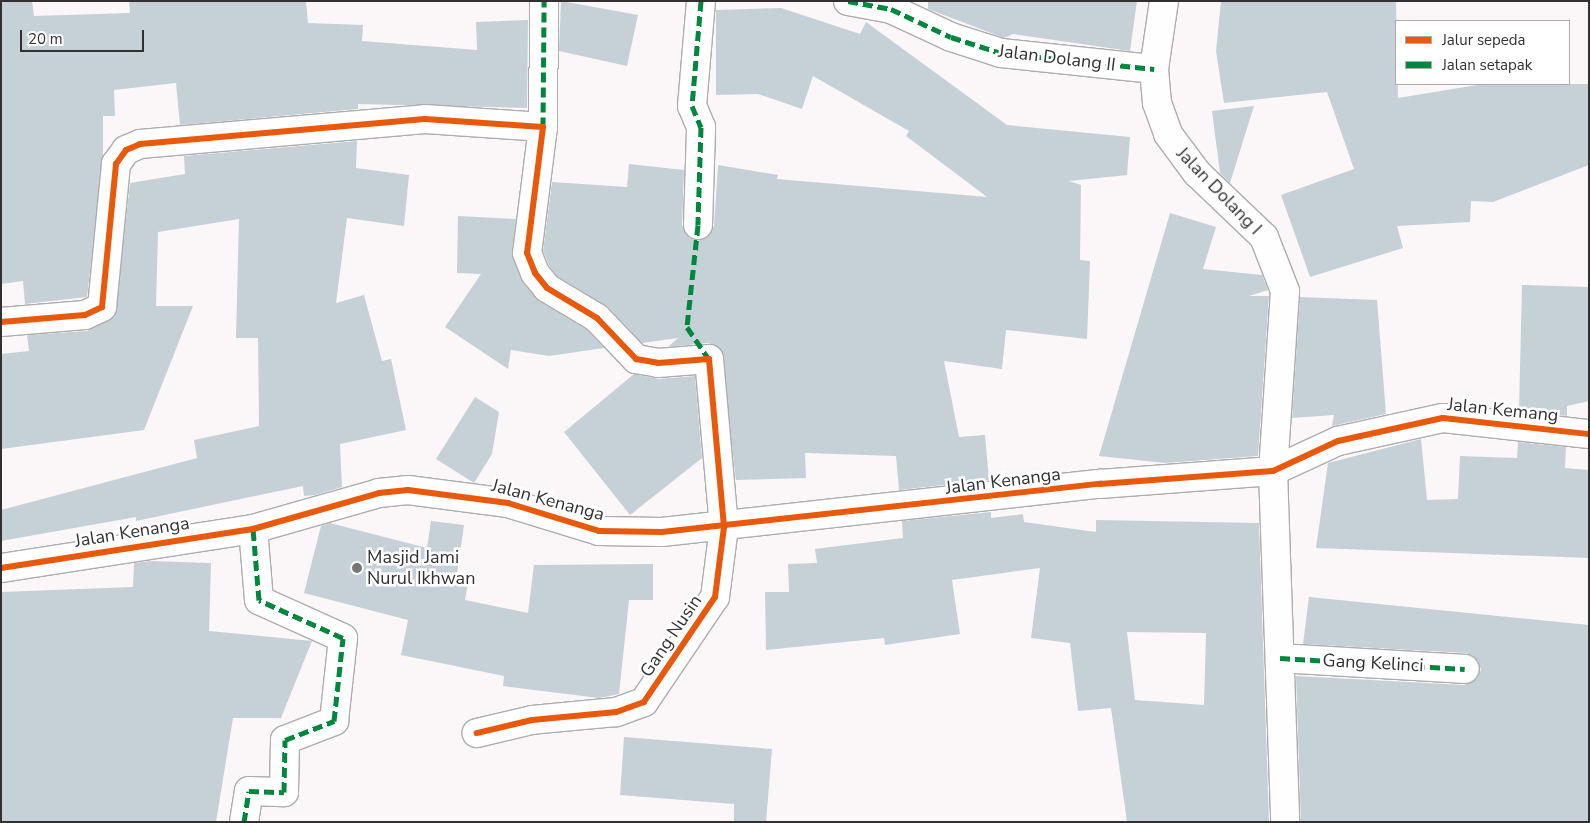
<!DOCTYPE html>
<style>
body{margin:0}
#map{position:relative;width:1590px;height:823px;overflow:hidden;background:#fbf6f8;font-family:"Nunito Sans",sans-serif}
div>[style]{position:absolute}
.building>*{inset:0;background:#c5d1d7}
.roads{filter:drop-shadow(1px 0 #afacad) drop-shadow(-1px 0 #afacad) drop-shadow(0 1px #afacad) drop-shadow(0 -1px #afacad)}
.minor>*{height:28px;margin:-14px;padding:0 14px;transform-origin:14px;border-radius:14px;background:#fefefe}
.quiet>*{height:5px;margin-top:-2.5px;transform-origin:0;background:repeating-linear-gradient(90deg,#00873e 0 10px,transparent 0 15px)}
.cycleway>*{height:6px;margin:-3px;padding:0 3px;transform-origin:3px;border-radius:3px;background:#e8590c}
.dots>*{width:14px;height:14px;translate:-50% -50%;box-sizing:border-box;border:2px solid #fff;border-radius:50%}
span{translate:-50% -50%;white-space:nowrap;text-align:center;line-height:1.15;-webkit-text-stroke:5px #fff;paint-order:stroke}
.street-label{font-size:18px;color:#333031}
.poi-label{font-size:18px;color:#333031}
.left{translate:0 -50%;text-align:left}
.frame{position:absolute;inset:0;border:2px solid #333031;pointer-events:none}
.legend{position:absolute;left:1395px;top:20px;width:175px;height:65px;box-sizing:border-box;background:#fff;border:1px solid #adacad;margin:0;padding:6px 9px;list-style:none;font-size:15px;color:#333031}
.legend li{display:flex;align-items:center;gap:10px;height:25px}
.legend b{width:25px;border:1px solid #adacad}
.scale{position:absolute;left:20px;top:30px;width:124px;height:22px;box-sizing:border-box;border:2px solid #333031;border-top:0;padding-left:6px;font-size:15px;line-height:18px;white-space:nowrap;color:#333031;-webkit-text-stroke:4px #fff;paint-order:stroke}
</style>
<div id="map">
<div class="building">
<div style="clip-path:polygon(1px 1px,32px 1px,34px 16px,130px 13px,129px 1px,306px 1px,308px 23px,363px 25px,362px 41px,477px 50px,476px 22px,528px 20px,527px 108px,358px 104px,358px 109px,180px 125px,176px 83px,114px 90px,115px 116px,103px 116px,103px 156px,87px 297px,25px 304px,23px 281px,1px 284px)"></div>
<div style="clip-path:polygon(561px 1px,638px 15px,627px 66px,559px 51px)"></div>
<div style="clip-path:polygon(928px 1px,1137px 1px,1130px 51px,1013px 34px,1004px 38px,928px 9px)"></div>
<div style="clip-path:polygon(1221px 1px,1396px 1px,1398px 98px,1483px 84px,1589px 84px,1589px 165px,1493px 202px,1471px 201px,1470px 222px,1397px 226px,1403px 248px,1310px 277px,1281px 195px,1354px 169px,1327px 92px,1224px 103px,1216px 51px)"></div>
<div style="clip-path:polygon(781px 8px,860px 34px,866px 22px,1007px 125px,1130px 137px,1127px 175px,1069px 181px,1081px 185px,1080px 260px,1090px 261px,1087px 339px,1006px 330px,1002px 369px,944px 361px,959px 437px,985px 435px,989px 480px,899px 490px,896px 456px,805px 453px,806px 478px,736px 480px,721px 350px,708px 343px,668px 347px,678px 338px,642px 343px,608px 307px,557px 276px,549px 265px,543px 251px,552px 182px,627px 187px,629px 164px,684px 170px,682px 225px,689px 238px,697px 241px,706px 238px,714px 226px,718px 165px,778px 175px,777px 179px,987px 197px,906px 136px,909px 131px,813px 76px,802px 109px,758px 94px,716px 95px,716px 10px)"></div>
<div style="clip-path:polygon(1254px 106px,1230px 183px,1220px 173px,1212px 111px)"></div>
<div style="clip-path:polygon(357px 141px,356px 168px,409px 175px,404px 226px,347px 218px,336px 303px,364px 295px,382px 361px,391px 359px,406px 430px,340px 444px,342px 487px,315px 495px,304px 496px,303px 486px,136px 521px,136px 517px,1px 541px,1px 510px,197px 458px,194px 440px,259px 426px,258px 338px,236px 338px,239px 219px,158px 232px,156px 306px,193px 306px,144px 430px,1px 449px,1px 354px,29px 351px,27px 335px,87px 331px,115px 316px,130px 183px,185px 174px,184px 156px)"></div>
<div style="clip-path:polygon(1170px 213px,1216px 227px,1203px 269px,1262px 275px,1268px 290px,1249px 296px,1269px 296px,1258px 456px,1165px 463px,1099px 456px)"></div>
<div style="clip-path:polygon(458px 216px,516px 219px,512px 252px,523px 283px,539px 301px,587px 330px,604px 348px,549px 356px,511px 350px,508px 369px,445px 327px,481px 274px,457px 273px)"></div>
<div style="clip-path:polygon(1522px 285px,1589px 287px,1589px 401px,1567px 406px,1567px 416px,1519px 411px)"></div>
<div style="clip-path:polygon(1300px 297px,1377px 300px,1386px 414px,1332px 426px,1334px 415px,1292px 418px)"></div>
<div style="clip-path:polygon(634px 374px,659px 379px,695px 376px,702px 458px,630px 515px,564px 432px)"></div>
<div style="clip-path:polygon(475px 397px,499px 412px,492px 454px,474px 483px,436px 459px)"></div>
<div style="clip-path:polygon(1421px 439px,1427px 500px,1458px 499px,1460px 456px,1517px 458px,1518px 442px,1566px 447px,1565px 468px,1589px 470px,1589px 558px,1316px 548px,1328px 463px)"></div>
<div style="clip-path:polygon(evenodd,991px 512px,991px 518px,1023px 514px,1024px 522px,1096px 532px,1096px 520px,1259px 523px,1269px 822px,1127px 822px,1111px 708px,1078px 711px,1070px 643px,1031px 638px,1040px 568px,952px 580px,960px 634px,885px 645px,884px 638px,766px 650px,765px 592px,789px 592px,788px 564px,817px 563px,815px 549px,903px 538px,902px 521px,991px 512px,1127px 632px,1206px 633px,1204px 705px,1135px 700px,1127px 632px)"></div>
<div style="clip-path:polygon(431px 521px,464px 525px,456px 581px,468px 583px,465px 600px,528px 613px,534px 565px,653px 564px,653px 600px,629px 600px,619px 694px,599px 698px,503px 686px,504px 676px,401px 655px,408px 620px,304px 593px,321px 526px,330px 523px,427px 548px)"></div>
<div style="clip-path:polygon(151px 561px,211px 563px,209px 631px,312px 641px,281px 718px,233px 718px,216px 822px,1px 822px,1px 592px,133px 587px,134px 563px)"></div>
<div style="clip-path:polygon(1309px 597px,1589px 625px,1589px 822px,1301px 822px,1296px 676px,1464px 685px,1478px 678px,1481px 669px,1474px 656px,1466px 653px,1303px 644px)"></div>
<div style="clip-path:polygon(624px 737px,772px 749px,766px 822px,734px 822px,734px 804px,620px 795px)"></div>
</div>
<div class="roads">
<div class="minor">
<div style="left:848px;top:1px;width:44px;rotate:10.5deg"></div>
<div style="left:891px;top:9px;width:66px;rotate:25deg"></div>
<div style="left:951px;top:37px;width:52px;rotate:17.7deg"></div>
<div style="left:1001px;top:53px;width:154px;rotate:6deg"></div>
<div style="left:1164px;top:1px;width:69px;rotate:98.4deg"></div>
<div style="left:1154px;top:69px;width:34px;rotate:85deg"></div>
<div style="left:1157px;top:103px;width:33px;rotate:70deg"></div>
<div style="left:1168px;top:134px;width:49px;rotate:53.4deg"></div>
<div style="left:1197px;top:173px;width:93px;rotate:43.7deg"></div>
<div style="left:1264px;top:237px;width:58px;rotate:68.7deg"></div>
<div style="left:1285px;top:291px;width:180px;rotate:93.8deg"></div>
<div style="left:1273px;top:471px;width:351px;rotate:88deg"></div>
<div style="left:543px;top:127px;width:126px;rotate:-89.5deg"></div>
<div style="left:698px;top:225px;width:98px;rotate:-88.2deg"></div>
<div style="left:701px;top:127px;width:23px;rotate:-113deg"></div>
<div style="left:692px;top:106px;width:105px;rotate:-85.1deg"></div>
<div style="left:1px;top:322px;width:84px;rotate:-4.8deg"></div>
<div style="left:85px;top:315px;width:19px;rotate:-25deg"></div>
<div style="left:102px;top:307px;width:144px;rotate:-84.4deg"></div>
<div style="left:116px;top:164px;width:17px;rotate:-54deg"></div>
<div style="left:126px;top:150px;width:15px;rotate:-23deg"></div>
<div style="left:140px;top:144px;width:286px;rotate:-5deg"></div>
<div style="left:425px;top:119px;width:118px;rotate:3.9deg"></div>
<div style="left:543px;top:127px;width:127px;rotate:97.2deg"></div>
<div style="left:527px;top:253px;width:22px;rotate:68deg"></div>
<div style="left:535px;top:273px;width:19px;rotate:51deg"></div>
<div style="left:547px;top:288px;width:58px;rotate:31deg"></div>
<div style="left:597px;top:318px;width:57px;rotate:46.4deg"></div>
<div style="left:636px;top:359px;width:22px;rotate:10deg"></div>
<div style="left:658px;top:363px;width:51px;rotate:-4.5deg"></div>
<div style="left:709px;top:359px;width:169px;rotate:84.9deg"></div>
<div style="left:724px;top:527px;width:71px;rotate:97.3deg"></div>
<div style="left:715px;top:597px;width:127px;rotate:124.1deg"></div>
<div style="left:644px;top:702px;width:30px;rotate:160deg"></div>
<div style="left:616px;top:712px;width:84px;rotate:174.6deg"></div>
<div style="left:532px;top:720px;width:57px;rotate:166.7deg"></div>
<div style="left:1px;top:568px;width:255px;rotate:-8.8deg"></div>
<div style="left:253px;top:529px;width:131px;rotate:-15.9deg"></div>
<div style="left:379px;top:493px;width:29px;rotate:-6deg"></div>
<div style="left:408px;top:490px;width:101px;rotate:7.4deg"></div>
<div style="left:508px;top:503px;width:95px;rotate:17.1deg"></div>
<div style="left:599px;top:531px;width:63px;rotate:0.9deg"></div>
<div style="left:662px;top:532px;width:441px;rotate:-6.3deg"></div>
<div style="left:1100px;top:484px;width:173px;rotate:-4.3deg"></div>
<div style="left:1273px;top:471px;width:72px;rotate:-24.8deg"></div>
<div style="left:1338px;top:441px;width:107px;rotate:-12.4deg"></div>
<div style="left:1443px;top:418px;width:147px;rotate:6.3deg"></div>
<div style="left:1280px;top:658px;width:185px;rotate:3.4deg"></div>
<div style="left:244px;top:822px;width:31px;rotate:-81deg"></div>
<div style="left:249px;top:791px;width:35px;rotate:2deg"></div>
<div style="left:284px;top:792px;width:52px;rotate:-88.9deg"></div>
<div style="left:285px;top:740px;width:53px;rotate:-21.2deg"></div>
<div style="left:334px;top:721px;width:83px;rotate:-83.8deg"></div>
<div style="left:343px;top:638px;width:92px;rotate:-155.7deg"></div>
<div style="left:259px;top:600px;width:71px;rotate:-94.8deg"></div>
</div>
</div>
<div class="quiet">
<div style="left:701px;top:1px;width:105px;rotate:94.9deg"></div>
<div style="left:692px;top:106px;width:23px;rotate:67deg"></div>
<div style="left:701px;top:127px;width:98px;rotate:91.8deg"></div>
<div style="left:698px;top:225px;width:103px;rotate:96.2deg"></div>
<div style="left:687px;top:327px;width:41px;rotate:55.9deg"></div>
<div style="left:848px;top:1px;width:44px;rotate:10.5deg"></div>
<div style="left:891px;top:9px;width:66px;rotate:25deg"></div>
<div style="left:951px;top:37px;width:52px;rotate:17.7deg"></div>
<div style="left:1001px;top:53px;width:154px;rotate:6deg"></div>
<div style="left:543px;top:127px;width:126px;rotate:-89.5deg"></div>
<div style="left:1280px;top:658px;width:185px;rotate:3.4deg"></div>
<div style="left:244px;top:822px;width:31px;rotate:-81deg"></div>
<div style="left:249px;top:791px;width:35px;rotate:2deg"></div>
<div style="left:284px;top:792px;width:52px;rotate:-88.9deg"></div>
<div style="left:285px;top:740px;width:53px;rotate:-21.2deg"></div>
<div style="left:334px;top:721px;width:83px;rotate:-83.8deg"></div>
<div style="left:343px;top:638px;width:92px;rotate:-155.7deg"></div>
<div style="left:259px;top:600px;width:71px;rotate:-94.8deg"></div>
</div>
<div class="cycleway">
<div style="left:1px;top:322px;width:84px;rotate:-4.8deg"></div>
<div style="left:85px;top:315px;width:19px;rotate:-25deg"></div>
<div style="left:102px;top:307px;width:144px;rotate:-84.4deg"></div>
<div style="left:116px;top:164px;width:17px;rotate:-54deg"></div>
<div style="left:126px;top:150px;width:15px;rotate:-23deg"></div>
<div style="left:140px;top:144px;width:286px;rotate:-5deg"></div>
<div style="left:425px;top:119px;width:118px;rotate:3.9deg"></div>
<div style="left:543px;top:127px;width:127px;rotate:97.2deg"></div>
<div style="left:527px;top:253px;width:22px;rotate:68deg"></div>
<div style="left:535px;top:273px;width:19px;rotate:51deg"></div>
<div style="left:547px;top:288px;width:58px;rotate:31deg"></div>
<div style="left:597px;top:318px;width:57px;rotate:46.4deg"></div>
<div style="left:636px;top:359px;width:22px;rotate:10deg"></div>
<div style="left:658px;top:363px;width:51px;rotate:-4.5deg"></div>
<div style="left:709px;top:359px;width:169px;rotate:84.9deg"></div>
<div style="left:724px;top:527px;width:71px;rotate:97.3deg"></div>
<div style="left:715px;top:597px;width:127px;rotate:124.1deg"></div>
<div style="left:644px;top:702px;width:30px;rotate:160deg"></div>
<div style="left:616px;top:712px;width:84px;rotate:174.6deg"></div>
<div style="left:532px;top:720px;width:57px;rotate:166.7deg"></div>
<div style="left:1px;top:568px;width:255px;rotate:-8.8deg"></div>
<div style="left:253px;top:529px;width:131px;rotate:-15.9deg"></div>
<div style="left:379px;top:493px;width:29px;rotate:-6deg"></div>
<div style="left:408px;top:490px;width:101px;rotate:7.4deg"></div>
<div style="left:508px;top:503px;width:95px;rotate:17.1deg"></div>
<div style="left:599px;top:531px;width:63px;rotate:0.9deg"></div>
<div style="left:662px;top:532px;width:441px;rotate:-6.3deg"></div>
<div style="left:1100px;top:484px;width:173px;rotate:-4.3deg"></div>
<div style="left:1273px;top:471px;width:72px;rotate:-24.8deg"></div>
<div style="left:1338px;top:441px;width:107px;rotate:-12.4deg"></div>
<div style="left:1443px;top:418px;width:147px;rotate:6.3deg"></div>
</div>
<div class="dots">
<div style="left:357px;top:568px;background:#797577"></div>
</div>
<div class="street-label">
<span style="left:1057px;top:58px;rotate:7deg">Jalan Dolang II</span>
<span style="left:1219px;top:191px;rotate:46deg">Jalan Dolang I</span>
<span style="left:1503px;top:410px;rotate:6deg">Jalan Kemang</span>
<span style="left:1003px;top:481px;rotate:-7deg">Jalan Kenanga</span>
<span style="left:548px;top:500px;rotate:15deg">Jalan Kenanga</span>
<span style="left:132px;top:532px;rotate:-9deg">Jalan Kenanga</span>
<span style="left:671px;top:636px;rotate:-56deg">Gang Nusin</span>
<span style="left:1373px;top:663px;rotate:3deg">Gang Kelinci</span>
</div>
<div class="poi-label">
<span class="left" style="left:367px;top:568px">Masjid Jami<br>Nurul Ikhwan</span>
</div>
<div class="frame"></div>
<ul class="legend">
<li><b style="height:6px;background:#e8590c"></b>Jalur sepeda</li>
<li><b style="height:6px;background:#00873e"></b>Jalan setapak</li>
</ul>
<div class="scale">20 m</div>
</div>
